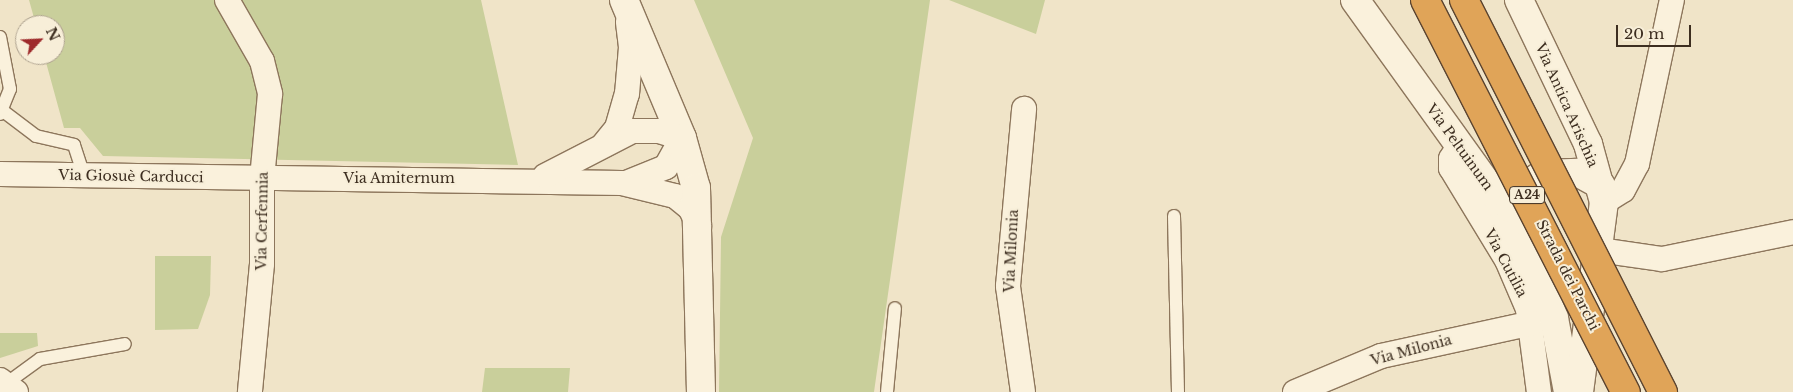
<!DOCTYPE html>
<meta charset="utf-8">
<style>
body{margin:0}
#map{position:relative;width:1793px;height:392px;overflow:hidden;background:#f0e4c8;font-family:"Libre Baskerville",serif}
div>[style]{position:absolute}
.green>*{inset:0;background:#c9cf9b}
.roads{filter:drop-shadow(1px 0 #8d765c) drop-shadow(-1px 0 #8d765c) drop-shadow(0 1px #8d765c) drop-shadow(0 -1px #8d765c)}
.service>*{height:12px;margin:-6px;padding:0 6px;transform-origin:6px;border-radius:6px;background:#faf1dc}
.minor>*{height:24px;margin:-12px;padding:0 12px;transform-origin:12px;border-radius:12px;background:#faf1dc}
.tertiary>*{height:28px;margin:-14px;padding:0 14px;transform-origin:14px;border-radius:14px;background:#faf1dc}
.secondary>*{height:28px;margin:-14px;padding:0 14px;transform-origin:14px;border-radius:14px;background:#faf1dc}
.bridges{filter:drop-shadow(1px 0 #5b4430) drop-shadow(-1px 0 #5b4430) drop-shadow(0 1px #5b4430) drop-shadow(0 -1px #5b4430)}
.motorway-bridge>*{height:28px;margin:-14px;padding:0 14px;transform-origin:14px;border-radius:14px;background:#e0a458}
span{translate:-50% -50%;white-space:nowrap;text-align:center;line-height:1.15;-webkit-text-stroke:4px #f7eed8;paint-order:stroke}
.shield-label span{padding:1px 4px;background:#f7eed8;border:1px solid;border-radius:4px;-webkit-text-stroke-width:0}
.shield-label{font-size:12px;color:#3d2e20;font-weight:700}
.street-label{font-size:14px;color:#3d2e20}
.north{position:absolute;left:15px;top:15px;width:50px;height:50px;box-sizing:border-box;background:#f7eed8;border:1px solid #ada18e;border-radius:50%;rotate:65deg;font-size:14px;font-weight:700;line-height:20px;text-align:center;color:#3d2e20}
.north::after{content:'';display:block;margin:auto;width:18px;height:22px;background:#9e2a2b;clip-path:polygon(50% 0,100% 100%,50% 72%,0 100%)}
.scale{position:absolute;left:1616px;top:25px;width:75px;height:22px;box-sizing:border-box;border:2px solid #3d2e20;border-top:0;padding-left:6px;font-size:15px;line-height:18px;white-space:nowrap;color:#3d2e20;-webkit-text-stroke:4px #f7eed8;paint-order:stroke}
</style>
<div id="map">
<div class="green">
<div style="clip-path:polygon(29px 0,481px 0,518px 165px,103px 156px,80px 128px,64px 128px,44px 55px,55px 55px,55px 25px,36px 25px)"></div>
<div style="clip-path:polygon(694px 0,930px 0,874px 392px,719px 392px,721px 237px,753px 138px)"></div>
<div style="clip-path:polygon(949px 0,1045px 0,1036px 34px)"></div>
<div style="clip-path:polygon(155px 256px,211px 256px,210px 295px,198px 329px,155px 330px)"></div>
<div style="clip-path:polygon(0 333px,37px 333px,38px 346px,0 358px)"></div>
<div style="clip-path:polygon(485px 368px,570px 368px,568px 392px,482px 392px)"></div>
</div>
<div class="roads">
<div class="service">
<div style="left:0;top:37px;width:53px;rotate:79.1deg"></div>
<div style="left:10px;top:89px;width:27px;rotate:112deg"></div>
<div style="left:3px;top:111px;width:41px;rotate:37.1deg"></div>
<div style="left:36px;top:136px;width:39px;rotate:13deg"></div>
<div style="left:74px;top:145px;width:32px;rotate:72deg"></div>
<div style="left:1174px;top:216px;width:176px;rotate:88.7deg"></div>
<div style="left:7px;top:383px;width:41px;rotate:-36deg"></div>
<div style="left:40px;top:359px;width:86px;rotate:-10deg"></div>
<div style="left:887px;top:392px;width:84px;rotate:-84.6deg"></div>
</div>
<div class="minor">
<div style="left:227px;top:0;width:70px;rotate:60.2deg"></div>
<div style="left:262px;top:61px;width:34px;rotate:76deg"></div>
<div style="left:270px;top:94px;width:84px;rotate:95.4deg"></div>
<div style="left:262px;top:178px;width:86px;rotate:90deg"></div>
<div style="left:262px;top:264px;width:129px;rotate:95.4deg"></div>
<div style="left:604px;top:144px;width:21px;rotate:-51deg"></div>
<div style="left:617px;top:128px;width:35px;rotate:-74deg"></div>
<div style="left:627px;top:94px;width:47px;rotate:-85.1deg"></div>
<div style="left:631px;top:47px;width:25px;rotate:-97deg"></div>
<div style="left:1459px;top:146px;width:15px;rotate:122deg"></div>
<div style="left:1451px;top:159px;width:9px;rotate:90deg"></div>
<div style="left:1451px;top:168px;width:108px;rotate:58.7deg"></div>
<div style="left:1507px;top:260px;width:53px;rotate:66.8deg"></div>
<div style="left:1528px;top:309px;width:84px;rotate:82.5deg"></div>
<div style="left:0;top:174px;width:622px;rotate:0.83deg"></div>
<div style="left:622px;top:183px;width:55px;rotate:13.8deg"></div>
<div style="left:675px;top:196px;width:19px;rotate:39deg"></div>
<div style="left:690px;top:208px;width:20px;rotate:63deg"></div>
<div style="left:545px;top:176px;width:98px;rotate:-27.3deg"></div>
<div style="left:632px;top:131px;width:27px"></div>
<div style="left:659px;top:131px;width:24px;rotate:17deg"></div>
<div style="left:682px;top:138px;width:33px;rotate:119deg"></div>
<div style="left:666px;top:167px;width:40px;rotate:158deg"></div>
<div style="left:1604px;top:202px;width:22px;rotate:-32deg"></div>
<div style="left:1623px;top:190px;width:30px;rotate:-62deg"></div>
<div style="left:1637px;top:164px;width:168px;rotate:-78deg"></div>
<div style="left:1599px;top:250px;width:64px;rotate:8.1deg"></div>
<div style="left:1662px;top:259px;width:134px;rotate:-11.6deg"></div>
<div style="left:0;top:380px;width:20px;rotate:37deg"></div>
<div style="left:1023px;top:392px;width:107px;rotate:-98.1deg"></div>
<div style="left:1008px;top:286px;width:178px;rotate:-84.8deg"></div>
<div style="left:1295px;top:392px;width:93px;rotate:-22.7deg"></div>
<div style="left:1381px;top:356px;width:155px;rotate:-12.3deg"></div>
</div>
<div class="tertiary">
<div style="left:624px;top:0;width:150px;rotate:67.2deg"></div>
<div style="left:682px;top:138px;width:52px;rotate:74.4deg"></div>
<div style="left:696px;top:188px;width:204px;rotate:88.6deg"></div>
</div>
<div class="secondary">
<div style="left:1355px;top:0;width:240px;rotate:54.3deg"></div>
<div style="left:1495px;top:195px;width:59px;rotate:59.5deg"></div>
<div style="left:1525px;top:246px;width:78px;rotate:68.1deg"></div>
<div style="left:1554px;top:318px;width:75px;rotate:79.3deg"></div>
<div style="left:1519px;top:0;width:160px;rotate:64.4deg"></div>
<div style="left:1588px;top:144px;width:60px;rotate:74.6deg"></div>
<div style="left:1604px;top:202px;width:192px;rotate:97.5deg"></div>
<div style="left:1510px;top:208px;width:19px;rotate:-65deg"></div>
<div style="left:1518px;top:191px;width:30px;rotate:-34deg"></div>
<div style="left:1543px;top:174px;width:36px;rotate:-2deg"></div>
<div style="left:1579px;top:173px;width:25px;rotate:29deg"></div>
</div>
</div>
<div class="bridges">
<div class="motorway-bridge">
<div style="left:1425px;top:0;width:441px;rotate:62.9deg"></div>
<div style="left:1464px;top:0;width:440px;rotate:63.1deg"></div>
</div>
</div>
<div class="shield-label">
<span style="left:1527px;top:195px">A24</span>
</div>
<div class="street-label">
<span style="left:1567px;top:105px;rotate:66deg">Via Antica Arischia</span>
<span style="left:1460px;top:147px;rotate:54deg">Via Peltuinum</span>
<span style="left:131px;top:176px;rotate:1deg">Via Giosuè Carducci</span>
<span style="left:399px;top:178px">Via Amiternum</span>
<span style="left:262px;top:221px;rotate:-89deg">Via Cerfennia</span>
<span style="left:1011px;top:251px;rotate:-87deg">Via Milonia</span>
<span style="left:1506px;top:263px;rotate:62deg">Via Cutilia</span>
<span style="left:1568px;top:275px;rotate:63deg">Strada dei Parchi</span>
<span style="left:1411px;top:350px;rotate:-15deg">Via Milonia</span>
</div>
<div class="north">N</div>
<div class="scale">20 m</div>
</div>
